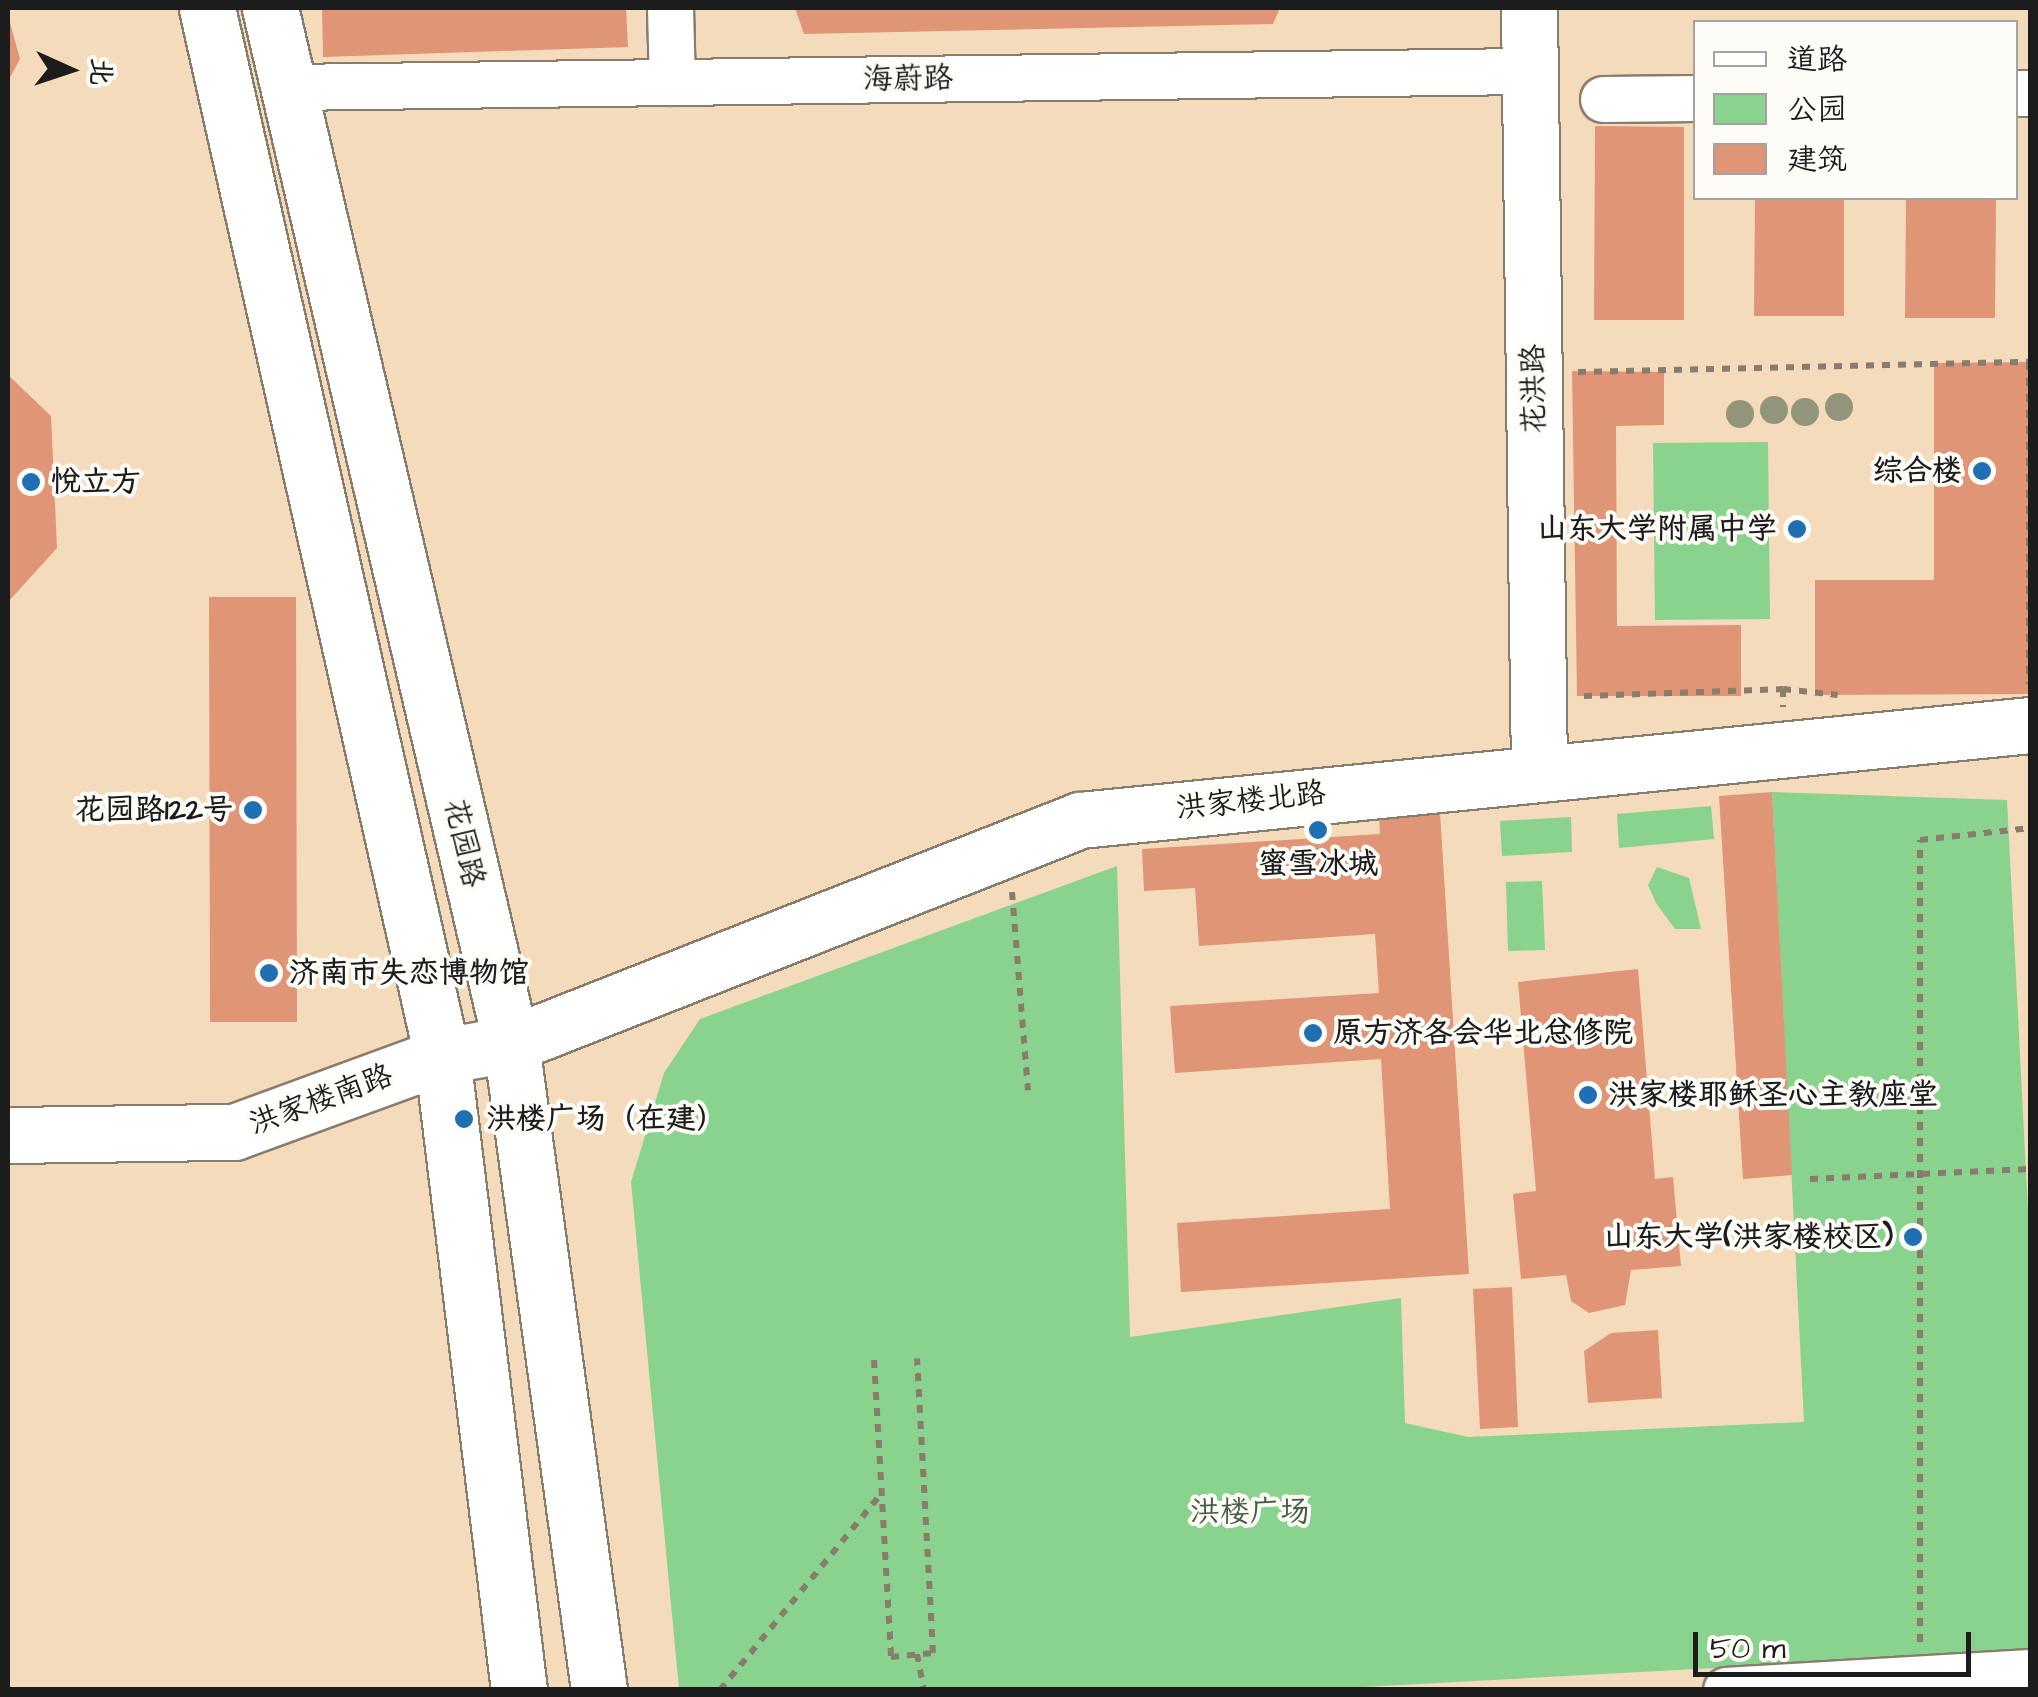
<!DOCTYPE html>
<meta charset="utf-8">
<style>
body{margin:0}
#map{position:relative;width:2038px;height:1697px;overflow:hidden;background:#f3dbbc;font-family:"Architects Daughter","LXGW WenKai TC",sans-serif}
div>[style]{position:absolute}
.green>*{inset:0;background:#8ad38e}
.building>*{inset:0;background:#e19577}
.path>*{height:6px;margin-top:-3px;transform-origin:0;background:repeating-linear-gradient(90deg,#887c6c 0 8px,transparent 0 16px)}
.roads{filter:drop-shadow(2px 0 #887c6c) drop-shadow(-2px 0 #887c6c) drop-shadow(0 2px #887c6c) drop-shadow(0 -2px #887c6c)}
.minor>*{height:45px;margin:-22.5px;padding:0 22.5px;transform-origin:22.5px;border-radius:22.5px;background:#fff}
.tertiary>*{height:55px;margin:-27.5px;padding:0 27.5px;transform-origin:27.5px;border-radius:27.5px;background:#fff}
.primary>*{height:55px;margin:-27.5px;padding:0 27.5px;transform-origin:27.5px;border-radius:27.5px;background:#fff}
.trees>*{width:28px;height:28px;margin:-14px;border-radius:50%;background:#92957a}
.dots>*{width:28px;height:28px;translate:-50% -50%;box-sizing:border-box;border:5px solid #fdfcf7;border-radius:50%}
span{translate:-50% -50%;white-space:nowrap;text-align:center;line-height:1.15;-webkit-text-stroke:8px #fdfcf7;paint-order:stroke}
.street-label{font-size:30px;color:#1c1c1c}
.poi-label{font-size:30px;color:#1c1c1c;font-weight:700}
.right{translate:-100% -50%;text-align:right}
.left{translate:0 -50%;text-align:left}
.park-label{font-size:30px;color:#425c44}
.frame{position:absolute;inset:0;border:10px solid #1c1c1c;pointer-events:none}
.legend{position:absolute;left:1693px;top:20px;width:325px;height:180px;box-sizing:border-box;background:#fdfcf7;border:2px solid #a3a29f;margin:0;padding:12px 18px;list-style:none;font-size:30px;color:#1c1c1c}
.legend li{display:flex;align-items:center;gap:20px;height:50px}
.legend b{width:50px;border:2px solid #a3a29f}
.north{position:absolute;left:20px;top:20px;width:100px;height:100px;-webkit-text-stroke:8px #fdfcf7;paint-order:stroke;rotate:93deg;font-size:28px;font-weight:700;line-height:40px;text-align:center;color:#1c1c1c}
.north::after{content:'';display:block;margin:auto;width:35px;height:45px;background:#1c1c1c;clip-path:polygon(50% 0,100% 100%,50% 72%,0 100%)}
.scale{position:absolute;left:1693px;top:1632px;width:278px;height:45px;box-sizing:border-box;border:5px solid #1c1c1c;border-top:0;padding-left:12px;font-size:30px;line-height:35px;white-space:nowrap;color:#1c1c1c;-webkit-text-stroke:8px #fdfcf7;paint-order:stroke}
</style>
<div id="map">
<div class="green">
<div style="clip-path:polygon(1768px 442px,1770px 619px,1655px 620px,1653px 443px)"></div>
<div style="clip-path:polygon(1772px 792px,2007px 800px,2030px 1250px,2030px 1651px,1326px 1689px,679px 1689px,631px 1182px,664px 1073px,700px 1019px,1117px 866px,1130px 1337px,1401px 1298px,1405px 1423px,1468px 1437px,1804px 1422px)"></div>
<div style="clip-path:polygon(1711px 806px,1714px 839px,1619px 848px,1617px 814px)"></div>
<div style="clip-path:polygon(1571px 817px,1572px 852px,1502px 856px,1500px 821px)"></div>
<div style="clip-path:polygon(1657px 867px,1689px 878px,1701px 929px,1675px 929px,1656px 903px,1648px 885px)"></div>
<div style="clip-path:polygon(1542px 881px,1545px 950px,1508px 951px,1506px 882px)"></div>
</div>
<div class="building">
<div style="clip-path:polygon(322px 8px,626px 8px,628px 47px,323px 57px)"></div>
<div style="clip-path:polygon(795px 8px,1280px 8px,1273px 24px,804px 34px)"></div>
<div style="clip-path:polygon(8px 15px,20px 59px,8px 81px)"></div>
<div style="clip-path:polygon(1595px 126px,1684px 127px,1684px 320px,1594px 320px)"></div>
<div style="clip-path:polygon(1755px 198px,1844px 198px,1844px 316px,1754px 316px)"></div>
<div style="clip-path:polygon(1906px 198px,1996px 198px,1995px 318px,1905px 318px)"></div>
<div style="clip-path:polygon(2029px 362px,2029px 694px,1815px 695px,1815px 580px,1934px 580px,1934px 363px)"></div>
<div style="clip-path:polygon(1572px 371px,1664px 372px,1664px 425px,1616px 426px,1617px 626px,1741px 625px,1741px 696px,1577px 696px)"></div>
<div style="clip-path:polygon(8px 375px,51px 416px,57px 548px,8px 602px)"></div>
<div style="clip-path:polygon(209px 597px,296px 597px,297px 1022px,210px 1022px)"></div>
<div style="clip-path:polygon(1772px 792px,1792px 1175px,1743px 1179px,1719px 796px)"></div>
<div style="clip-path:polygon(1440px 812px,1469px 1274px,1181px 1292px,1177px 1223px,1390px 1209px,1381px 1059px,1175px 1073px,1170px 1006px,1379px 993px,1375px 934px,1199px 946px,1195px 888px,1144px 891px,1142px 849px,1380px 834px,1379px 815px)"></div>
<div style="clip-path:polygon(1638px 969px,1655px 1179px,1673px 1177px,1681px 1266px,1631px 1270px,1625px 1305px,1589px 1313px,1571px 1301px,1566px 1275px,1521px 1279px,1513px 1194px,1536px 1191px,1518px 982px)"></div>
<div style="clip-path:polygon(1512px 1287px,1518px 1427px,1480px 1429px,1473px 1289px)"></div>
<div style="clip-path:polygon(1658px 1330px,1662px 1398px,1588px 1403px,1584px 1351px,1611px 1333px)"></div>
</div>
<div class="path">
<div style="left:1578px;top:372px;width:451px;rotate:-1.3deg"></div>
<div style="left:2029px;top:362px;width:322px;rotate:90deg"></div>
<div style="left:1783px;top:689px;width:55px;rotate:6.2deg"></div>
<div style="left:1584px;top:696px;width:199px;rotate:-2deg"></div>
<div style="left:1783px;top:689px;width:18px;rotate:90deg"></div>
<div style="left:1012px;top:892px;width:199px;rotate:85.4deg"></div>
<div style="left:1810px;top:1179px;width:220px;rotate:-2.6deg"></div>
<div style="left:874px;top:1360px;width:297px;rotate:86.7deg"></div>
<div style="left:891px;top:1657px;width:42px;rotate:-5.4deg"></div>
<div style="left:933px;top:1653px;width:295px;rotate:-93.1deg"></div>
<div style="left:1920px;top:1642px;width:802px;rotate:-90deg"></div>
<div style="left:1920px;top:840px;width:111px;rotate:-6.2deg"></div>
<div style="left:917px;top:1654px;width:37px;rotate:79deg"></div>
<div style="left:720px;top:1690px;width:254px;rotate:-50.6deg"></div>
</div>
<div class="roads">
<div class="minor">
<div style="left:670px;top:8px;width:74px;rotate:88.5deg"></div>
<div style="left:287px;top:87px;width:1242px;rotate:-0.74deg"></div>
<div style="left:2016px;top:93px;width:14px"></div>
<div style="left:1603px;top:99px;width:93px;rotate:-0.6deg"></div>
<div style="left:1726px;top:1690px;width:305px;rotate:-3.4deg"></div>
</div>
<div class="tertiary">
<div style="left:1529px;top:8px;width:763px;rotate:89.25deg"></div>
<div style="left:8px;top:1135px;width:226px;rotate:-0.8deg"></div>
<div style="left:234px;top:1132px;width:221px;rotate:-20.1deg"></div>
<div style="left:442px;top:1056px;width:70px;rotate:-9.9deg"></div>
<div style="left:511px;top:1044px;width:612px;rotate:-21.49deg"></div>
<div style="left:1080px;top:820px;width:955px;rotate:-5.71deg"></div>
</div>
<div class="primary">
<div style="left:207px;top:8px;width:1074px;rotate:77.36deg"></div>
<div style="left:442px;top:1056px;width:639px;rotate:83.08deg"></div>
<div style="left:270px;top:8px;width:1064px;rotate:76.9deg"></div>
<div style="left:511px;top:1044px;width:652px;rotate:82.24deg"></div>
</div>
</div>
<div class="trees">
<div style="left:1839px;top:407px"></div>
<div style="left:1774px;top:410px"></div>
<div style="left:1805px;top:412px"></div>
<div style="left:1740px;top:414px"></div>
</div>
<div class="dots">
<div style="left:1982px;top:471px;background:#1f6fb2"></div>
<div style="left:31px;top:482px;background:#1f6fb2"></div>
<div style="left:1797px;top:529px;background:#1f6fb2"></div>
<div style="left:253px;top:810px;background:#1f6fb2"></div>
<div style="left:1318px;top:830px;background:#1f6fb2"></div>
<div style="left:269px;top:973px;background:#1f6fb2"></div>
<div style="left:1313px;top:1033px;background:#1f6fb2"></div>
<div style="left:1588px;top:1095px;background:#1f6fb2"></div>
<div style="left:464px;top:1119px;background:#1f6fb2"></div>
<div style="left:1913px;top:1237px;background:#1f6fb2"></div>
</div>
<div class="street-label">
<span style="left:908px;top:79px;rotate:-1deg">海蔚路</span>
<span style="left:1534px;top:389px;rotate:-91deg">花洪路</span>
<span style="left:1251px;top:801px;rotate:-6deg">洪家楼北路</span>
<span style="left:464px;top:843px;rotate:77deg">花园路</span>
<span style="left:321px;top:1100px;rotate:-20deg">洪家楼南路</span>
</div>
<div class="poi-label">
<span class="right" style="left:1962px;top:471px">综合楼</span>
<span class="left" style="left:51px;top:482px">悦立方</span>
<span class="right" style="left:1777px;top:529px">山东大学附属中学</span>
<span class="right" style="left:233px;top:810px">花园路122号</span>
<span style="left:1318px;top:864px">蜜雪冰城</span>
<span class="left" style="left:289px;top:973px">济南市失恋博物馆</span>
<span class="left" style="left:1333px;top:1033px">原方济各会华北总修院</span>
<span class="left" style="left:1608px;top:1095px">洪家楼耶稣圣心主教座堂</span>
<span class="left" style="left:486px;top:1119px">洪楼广场（在建）</span>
<span class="right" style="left:1893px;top:1237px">山东大学(洪家楼校区)</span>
</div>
<div class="park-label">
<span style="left:1250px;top:1512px">洪楼广场</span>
</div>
<div class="frame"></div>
<ul class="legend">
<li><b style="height:12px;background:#fff"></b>道路</li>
<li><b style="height:28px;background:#8ad38e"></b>公园</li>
<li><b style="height:28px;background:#e19577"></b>建筑</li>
</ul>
<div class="north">北</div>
<div class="scale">50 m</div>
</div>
